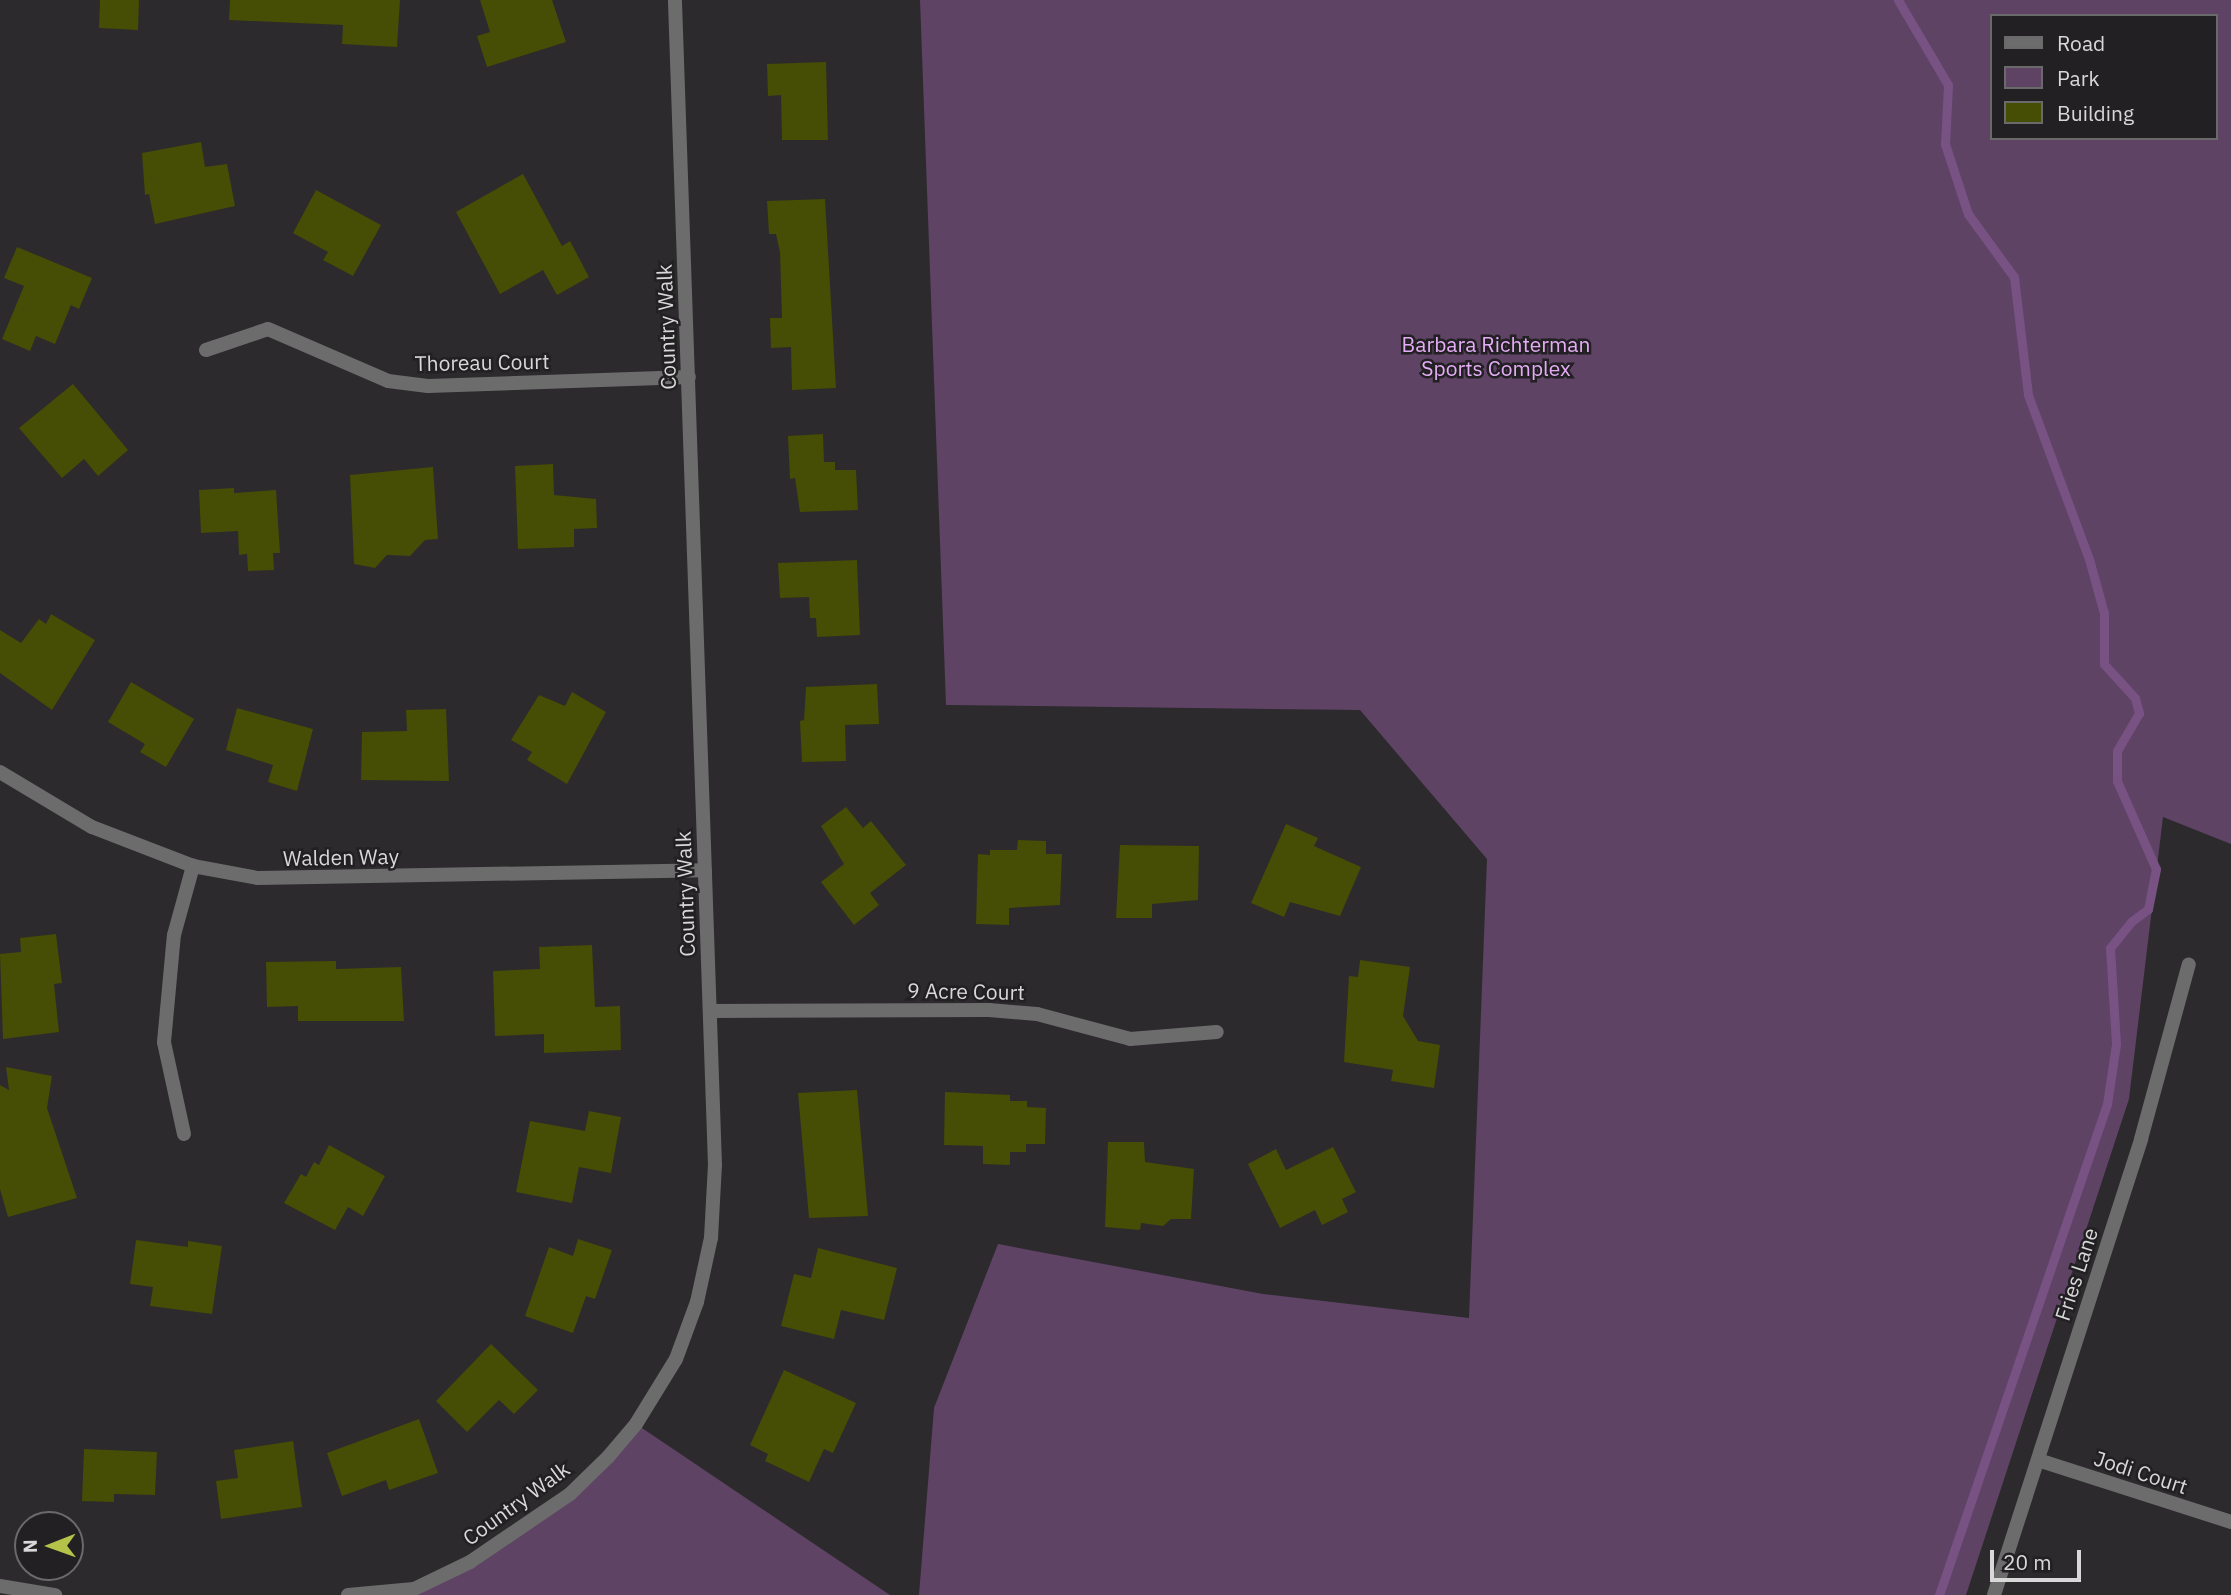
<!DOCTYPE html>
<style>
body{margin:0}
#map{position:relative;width:2231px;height:1595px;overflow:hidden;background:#2c2a2c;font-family:"IBM Plex Sans",sans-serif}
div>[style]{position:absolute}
.green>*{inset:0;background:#5e4365}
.stream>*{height:9px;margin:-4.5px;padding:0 4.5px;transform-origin:4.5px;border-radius:4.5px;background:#795284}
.building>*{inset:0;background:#464d04}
.street>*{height:14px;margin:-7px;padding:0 7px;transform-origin:7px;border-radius:7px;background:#6d6c6d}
span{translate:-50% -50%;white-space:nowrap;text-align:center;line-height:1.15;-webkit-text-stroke:5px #222022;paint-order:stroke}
.street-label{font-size:21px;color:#d9d8d9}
.park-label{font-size:21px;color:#e5acf6}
.legend{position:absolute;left:1990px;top:14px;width:228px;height:126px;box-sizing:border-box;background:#222022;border:2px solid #6b6a6b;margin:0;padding:9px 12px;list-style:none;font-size:21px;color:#d9d8d9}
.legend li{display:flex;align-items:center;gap:14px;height:35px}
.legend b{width:35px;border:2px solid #6b6a6b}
.north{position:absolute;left:14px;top:1511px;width:70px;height:70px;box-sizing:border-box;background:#222022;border:2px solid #6b6a6b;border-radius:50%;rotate:269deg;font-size:19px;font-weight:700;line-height:28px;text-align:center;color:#d9d8d9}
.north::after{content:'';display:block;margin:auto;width:24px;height:32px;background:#b4c24a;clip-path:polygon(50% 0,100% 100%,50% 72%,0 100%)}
.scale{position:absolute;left:1990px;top:1550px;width:91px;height:32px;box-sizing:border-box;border:4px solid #d9d8d9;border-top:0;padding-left:9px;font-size:21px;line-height:24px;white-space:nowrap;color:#d9d8d9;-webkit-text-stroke:5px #222022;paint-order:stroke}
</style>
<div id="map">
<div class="green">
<div style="clip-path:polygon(evenodd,920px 0,2231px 0,2231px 844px,2163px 817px,2129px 1099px,1966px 1595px,919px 1595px,934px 1408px,998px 1244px,1263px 1294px,1469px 1318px,1487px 859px,1360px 710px,946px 705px,920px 0,1991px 16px,2215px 16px,2215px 138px,1991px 138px,1991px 16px)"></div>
<div style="clip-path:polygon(636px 1424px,890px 1595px,348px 1595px,414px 1589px,570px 1494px)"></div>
</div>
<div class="stream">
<div style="left:1898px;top:0;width:99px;rotate:59.5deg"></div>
<div style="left:1948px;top:85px;width:59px;rotate:92.9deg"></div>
<div style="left:1945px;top:144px;width:74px;rotate:71.8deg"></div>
<div style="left:1968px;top:214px;width:78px;rotate:53.9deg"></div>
<div style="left:2014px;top:277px;width:119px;rotate:83.2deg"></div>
<div style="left:2028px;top:395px;width:175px;rotate:69.6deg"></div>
<div style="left:2089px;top:559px;width:56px;rotate:74.5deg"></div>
<div style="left:2104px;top:613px;width:51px;rotate:90deg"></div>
<div style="left:2104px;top:664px;width:46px;rotate:47.6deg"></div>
<div style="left:2135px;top:698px;width:16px;rotate:75deg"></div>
<div style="left:2139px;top:713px;width:44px;rotate:120.1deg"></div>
<div style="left:2117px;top:751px;width:30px;rotate:90deg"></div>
<div style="left:2117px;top:781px;width:96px;rotate:66.1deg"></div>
<div style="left:2156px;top:869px;width:41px;rotate:101.3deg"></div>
<div style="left:2148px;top:909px;width:21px;rotate:143deg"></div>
<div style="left:2131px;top:922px;width:33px;rotate:129deg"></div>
<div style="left:2110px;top:948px;width:96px;rotate:86.4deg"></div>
<div style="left:2116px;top:1044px;width:61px;rotate:98.5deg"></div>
<div style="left:2107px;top:1104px;width:519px;rotate:108.89deg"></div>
</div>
<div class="building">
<div style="clip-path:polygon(100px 0,139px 0,138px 30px,99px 28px)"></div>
<div style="clip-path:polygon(230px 0,400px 0,397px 47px,342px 44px,343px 25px,229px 20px)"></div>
<div style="clip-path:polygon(480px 0,552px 0,566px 42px,487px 67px,477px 36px,490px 32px)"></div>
<div style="clip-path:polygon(826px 62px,828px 140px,782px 140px,781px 95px,768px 96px,767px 64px)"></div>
<div style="clip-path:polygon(201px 142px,205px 167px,227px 164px,235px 206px,155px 224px,149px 194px,145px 195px,142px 153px)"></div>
<div style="clip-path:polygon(523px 174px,562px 246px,570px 241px,589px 277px,557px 295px,543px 270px,500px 294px,456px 212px)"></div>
<div style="clip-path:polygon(316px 190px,381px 225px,353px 276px,323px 260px,328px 252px,293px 233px)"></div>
<div style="clip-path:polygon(825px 199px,836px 388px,792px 390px,791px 347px,771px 348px,770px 318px,782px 318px,780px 252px,776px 234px,769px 234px,767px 201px)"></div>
<div style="clip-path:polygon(17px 247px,92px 278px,79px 309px,71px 305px,55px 344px,36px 336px,30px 351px,2px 339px,24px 286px,4px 278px)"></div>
<div style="clip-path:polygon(73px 384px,128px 450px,98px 476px,84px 459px,62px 478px,19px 428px)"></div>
<div style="clip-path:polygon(823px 434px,824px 462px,835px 462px,835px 470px,856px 470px,858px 510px,800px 512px,795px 478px,790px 479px,788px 436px)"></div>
<div style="clip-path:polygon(553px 464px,554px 495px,596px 499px,597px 528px,574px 529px,574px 547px,518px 549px,515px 466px)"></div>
<div style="clip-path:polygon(433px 467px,438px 539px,425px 540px,410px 556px,387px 555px,375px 568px,354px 564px,350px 475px)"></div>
<div style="clip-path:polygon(234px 488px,234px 493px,276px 490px,280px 553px,273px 553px,274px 570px,248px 571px,247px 554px,239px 555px,238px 531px,201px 533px,199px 490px)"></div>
<div style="clip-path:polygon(857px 560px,860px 635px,817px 637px,816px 618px,810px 618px,809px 597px,780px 598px,778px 563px)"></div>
<div style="clip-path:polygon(51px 614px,95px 640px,52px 710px,0 673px,0 630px,21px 643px,39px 619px,46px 624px)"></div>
<div style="clip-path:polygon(131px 682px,194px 719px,166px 767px,140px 752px,145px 744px,108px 722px)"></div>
<div style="clip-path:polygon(877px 684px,879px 724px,845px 725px,846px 761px,802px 762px,800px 721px,804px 720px,806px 687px)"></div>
<div style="clip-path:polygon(572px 692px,606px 712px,567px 784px,527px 760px,532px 752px,511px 740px,539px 695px,565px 706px)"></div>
<div style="clip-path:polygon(237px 708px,313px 729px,297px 791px,268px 782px,273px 765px,226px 750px)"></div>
<div style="clip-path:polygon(446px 709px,449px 781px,361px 780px,362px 732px,407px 731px,406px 710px)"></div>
<div style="clip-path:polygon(846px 807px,863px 828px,871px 821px,906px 865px,870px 893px,879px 905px,854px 925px,821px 882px,844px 864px,821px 826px)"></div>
<div style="clip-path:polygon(1286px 824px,1318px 838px,1314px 846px,1361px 867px,1340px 916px,1290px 902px,1284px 917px,1251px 903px)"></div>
<div style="clip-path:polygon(1018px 840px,1046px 841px,1046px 854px,1062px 854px,1060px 905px,1009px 908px,1009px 925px,976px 924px,978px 854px,990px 855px,990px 850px,1017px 850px)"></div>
<div style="clip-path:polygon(1120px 845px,1199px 846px,1198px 900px,1152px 904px,1152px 918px,1116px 918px)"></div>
<div style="clip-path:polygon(56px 934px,62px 983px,54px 984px,59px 1032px,3px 1039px,0 954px,21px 952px,20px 938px)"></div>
<div style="clip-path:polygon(592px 945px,595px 1007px,620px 1006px,621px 1050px,544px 1053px,544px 1034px,495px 1036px,493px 971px,540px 969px,539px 947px)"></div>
<div style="clip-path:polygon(1360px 960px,1410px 967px,1403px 1016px,1418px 1041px,1440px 1045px,1434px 1088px,1391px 1081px,1393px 1070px,1344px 1062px,1349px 976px,1358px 977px)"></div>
<div style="clip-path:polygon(336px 961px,336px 969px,401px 967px,404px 1021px,298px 1021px,298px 1006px,267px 1007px,266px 962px)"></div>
<div style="clip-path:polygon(6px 1067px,52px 1076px,47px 1108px,77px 1198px,8px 1217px,0 1189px,0 1085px,9px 1090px)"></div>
<div style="clip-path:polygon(857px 1090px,868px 1216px,809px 1218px,798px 1093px)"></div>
<div style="clip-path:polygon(945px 1092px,1010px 1095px,1010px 1101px,1027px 1101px,1027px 1107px,1046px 1108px,1045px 1144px,1026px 1144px,1026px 1152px,1010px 1152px,1010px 1165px,983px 1164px,983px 1146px,944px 1145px)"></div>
<div style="clip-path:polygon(589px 1111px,621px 1117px,611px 1173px,579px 1167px,572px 1203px,516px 1192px,530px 1121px,585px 1131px)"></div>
<div style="clip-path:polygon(1108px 1142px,1144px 1142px,1145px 1162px,1194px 1169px,1191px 1219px,1171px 1219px,1163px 1226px,1141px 1223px,1140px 1230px,1105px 1227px)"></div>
<div style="clip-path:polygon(329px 1145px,385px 1176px,363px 1216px,348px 1207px,335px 1230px,284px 1203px,301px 1174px,306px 1177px,314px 1162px,319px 1165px)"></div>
<div style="clip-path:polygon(1333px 1147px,1356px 1192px,1342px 1199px,1348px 1212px,1322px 1225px,1315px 1210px,1280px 1228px,1248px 1164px,1276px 1149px,1286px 1170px)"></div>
<div style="clip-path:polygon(578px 1239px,612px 1250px,595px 1299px,586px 1296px,573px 1333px,525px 1316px,549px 1247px,573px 1256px)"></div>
<div style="clip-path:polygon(136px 1240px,188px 1247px,188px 1241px,222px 1246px,212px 1314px,150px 1306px,153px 1287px,130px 1284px)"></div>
<div style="clip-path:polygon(818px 1248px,897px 1268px,884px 1320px,841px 1310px,834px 1339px,781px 1326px,794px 1274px,811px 1278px)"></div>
<div style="clip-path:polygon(491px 1344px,538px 1390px,514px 1414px,499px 1400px,467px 1432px,436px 1401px)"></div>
<div style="clip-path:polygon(784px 1370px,856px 1403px,833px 1453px,824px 1449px,809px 1482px,765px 1461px,768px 1454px,750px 1445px)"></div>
<div style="clip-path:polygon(419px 1419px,438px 1473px,389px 1490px,386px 1480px,342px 1496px,327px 1453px)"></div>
<div style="clip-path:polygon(293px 1441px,302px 1507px,221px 1519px,216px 1481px,238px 1478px,234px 1450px)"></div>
<div style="clip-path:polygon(84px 1449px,157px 1452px,155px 1495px,114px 1494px,114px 1502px,82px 1501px)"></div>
</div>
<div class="street">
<div style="left:206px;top:350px;width:65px;rotate:-18.7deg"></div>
<div style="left:268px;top:329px;width:131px;rotate:23.4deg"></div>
<div style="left:388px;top:381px;width:40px;rotate:7.1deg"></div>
<div style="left:428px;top:386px;width:261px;rotate:-2deg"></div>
<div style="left:0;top:772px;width:107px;rotate:30.9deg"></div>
<div style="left:92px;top:827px;width:108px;rotate:21.1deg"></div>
<div style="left:193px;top:866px;width:66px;rotate:10.5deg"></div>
<div style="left:258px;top:878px;width:447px;rotate:-1deg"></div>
<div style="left:710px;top:1011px;width:279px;rotate:-0.2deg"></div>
<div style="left:989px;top:1010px;width:48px;rotate:4.8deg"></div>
<div style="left:1037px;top:1014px;width:96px;rotate:15deg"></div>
<div style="left:1130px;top:1039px;width:87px;rotate:-4.6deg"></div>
<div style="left:184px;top:1134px;width:94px;rotate:-102.3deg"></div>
<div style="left:164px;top:1042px;width:107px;rotate:-84.7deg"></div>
<div style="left:174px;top:935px;width:72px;rotate:-74.6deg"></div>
<div style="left:2038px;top:1460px;width:203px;rotate:17.8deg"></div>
<div style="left:0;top:1586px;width:56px;rotate:9.3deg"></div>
<div style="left:348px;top:1595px;width:66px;rotate:-5.2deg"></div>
<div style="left:414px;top:1589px;width:62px;rotate:-25.7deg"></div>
<div style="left:470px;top:1562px;width:121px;rotate:-34.2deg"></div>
<div style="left:570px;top:1494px;width:53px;rotate:-44.2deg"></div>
<div style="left:608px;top:1457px;width:43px;rotate:-49.7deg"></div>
<div style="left:636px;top:1424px;width:76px;rotate:-58.4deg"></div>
<div style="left:676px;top:1359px;width:61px;rotate:-69.8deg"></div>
<div style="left:697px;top:1302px;width:66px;rotate:-77.7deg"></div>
<div style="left:711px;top:1238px;width:73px;rotate:-86.9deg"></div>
<div style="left:715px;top:1165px;width:1166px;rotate:-91.97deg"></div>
<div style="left:1994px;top:1595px;width:479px;rotate:-72.1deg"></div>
<div style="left:2141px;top:1139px;width:181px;rotate:-74.7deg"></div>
</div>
<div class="street-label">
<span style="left:666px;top:327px;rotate:-92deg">Country Walk</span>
<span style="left:482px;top:362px;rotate:-1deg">Thoreau Court</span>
<span style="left:341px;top:857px;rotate:-1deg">Walden Way</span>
<span style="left:685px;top:894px;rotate:-92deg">Country Walk</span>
<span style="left:966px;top:991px;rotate:1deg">9 Acre Court</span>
<span style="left:2076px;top:1274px;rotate:-72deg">Fries Lane</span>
<span style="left:2141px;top:1472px;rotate:18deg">Jodi Court</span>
<span style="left:516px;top:1503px;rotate:-36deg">Country Walk</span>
</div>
<div class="park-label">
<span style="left:1496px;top:356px">Barbara Richterman<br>Sports Complex</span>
</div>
<ul class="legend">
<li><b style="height:9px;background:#6d6c6d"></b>Road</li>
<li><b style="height:19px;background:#5e4365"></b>Park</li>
<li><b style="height:19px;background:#464d04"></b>Building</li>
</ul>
<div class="north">N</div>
<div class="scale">20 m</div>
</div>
